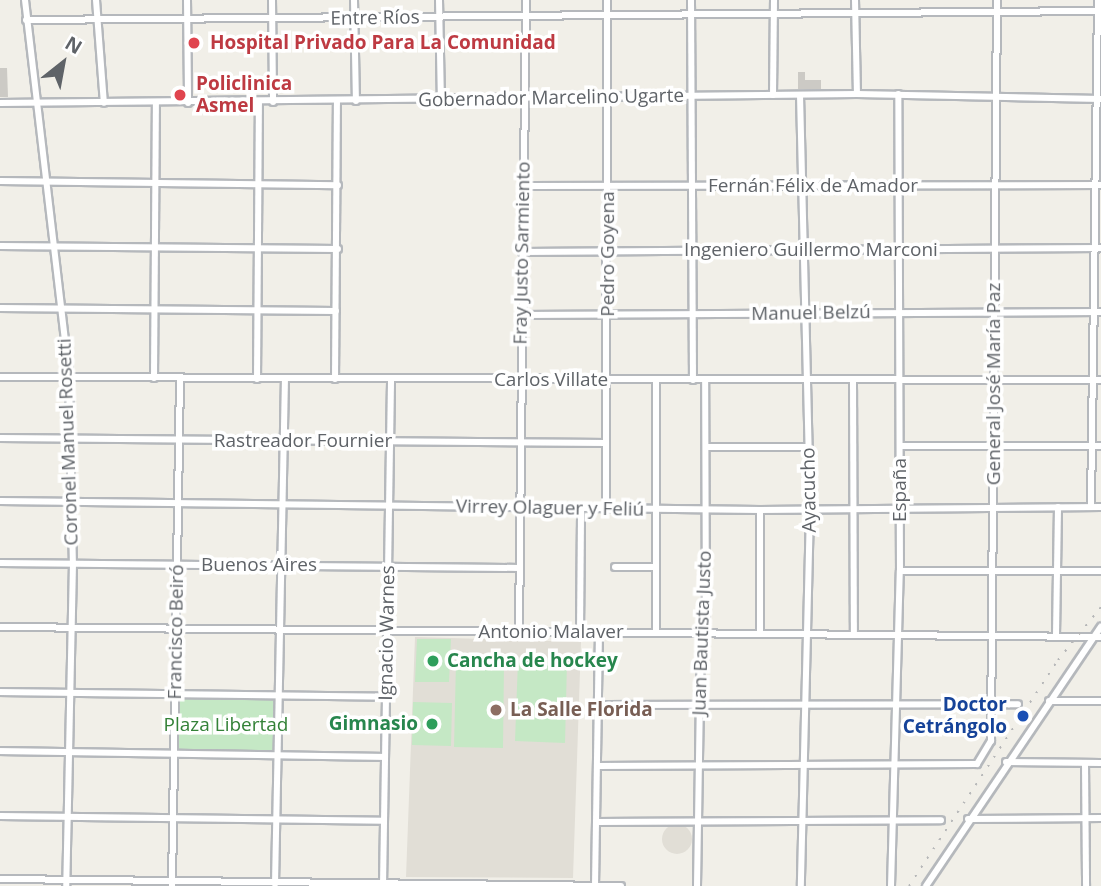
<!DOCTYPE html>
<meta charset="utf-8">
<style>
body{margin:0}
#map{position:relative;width:1101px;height:886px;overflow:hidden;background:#f1efe8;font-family:"Open Sans",sans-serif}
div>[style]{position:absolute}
.education>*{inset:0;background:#e1ded6}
.round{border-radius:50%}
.green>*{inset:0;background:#c5e8c5}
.building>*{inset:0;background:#cccac5}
.roads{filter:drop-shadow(2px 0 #b5b8bc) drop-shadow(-2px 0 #b5b8bc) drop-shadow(0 2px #b5b8bc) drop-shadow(0 -2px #b5b8bc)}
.minor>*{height:6px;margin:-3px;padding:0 3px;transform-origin:3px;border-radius:3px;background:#fff}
.rail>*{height:2px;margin-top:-1px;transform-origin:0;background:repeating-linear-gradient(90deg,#b6b7b8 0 2px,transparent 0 11px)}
.dots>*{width:19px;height:19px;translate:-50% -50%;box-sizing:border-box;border:4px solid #fff;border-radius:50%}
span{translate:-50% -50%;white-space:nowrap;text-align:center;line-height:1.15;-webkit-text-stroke:7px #fff;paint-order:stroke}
.street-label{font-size:19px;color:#5f6368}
.health-label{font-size:19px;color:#be3a42;font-weight:700}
.left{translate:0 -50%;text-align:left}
.leisure-label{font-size:19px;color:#27864d;font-weight:700}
.right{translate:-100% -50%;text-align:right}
.transit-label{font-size:19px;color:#164399;font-weight:700}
.education-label{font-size:19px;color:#785e54;font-weight:700}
.park-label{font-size:19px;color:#348238}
.north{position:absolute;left:28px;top:28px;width:70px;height:70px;-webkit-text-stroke:5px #fff;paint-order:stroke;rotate:31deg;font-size:19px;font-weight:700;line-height:28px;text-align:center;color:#5f6368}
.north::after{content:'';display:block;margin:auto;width:24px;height:32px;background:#5f6368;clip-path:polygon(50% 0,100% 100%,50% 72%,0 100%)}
</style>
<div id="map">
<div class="education">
<div style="clip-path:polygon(415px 637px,581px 642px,573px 878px,406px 877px)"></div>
<div class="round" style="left:662px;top:824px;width:30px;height:30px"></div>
</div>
<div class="green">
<div style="clip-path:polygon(417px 639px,451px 639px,449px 682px,415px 682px)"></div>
<div style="clip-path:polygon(518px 660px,567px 662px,565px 743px,515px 741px)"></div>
<div style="clip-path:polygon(456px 662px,504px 665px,503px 748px,454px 747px)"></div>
<div style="clip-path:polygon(177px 697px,276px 698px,275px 753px,176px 752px)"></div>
<div style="clip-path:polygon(413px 702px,452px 703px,451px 746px,412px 745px)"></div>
</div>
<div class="building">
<div style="clip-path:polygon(0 68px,7px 68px,8px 97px,0 97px)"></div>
<div style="clip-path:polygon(798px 72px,805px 72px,805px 80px,821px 80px,821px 89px,798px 89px)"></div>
</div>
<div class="roads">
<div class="minor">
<div style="left:25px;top:0;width:380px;rotate:83.3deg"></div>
<div style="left:69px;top:377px;width:186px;rotate:88.8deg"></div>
<div style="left:73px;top:563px;width:323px;rotate:91.2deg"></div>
<div style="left:96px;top:0;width:103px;rotate:85.6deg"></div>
<div style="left:187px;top:0;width:103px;rotate:89.4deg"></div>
<div style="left:272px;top:0;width:102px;rotate:89.4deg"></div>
<div style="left:354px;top:0;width:101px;rotate:88.9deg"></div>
<div style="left:439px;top:0;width:100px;rotate:88.9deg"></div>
<div style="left:691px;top:0;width:380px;rotate:89.7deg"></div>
<div style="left:855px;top:0;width:94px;rotate:88.8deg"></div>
<div style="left:26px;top:20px;width:1075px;rotate:-0.48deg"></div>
<div style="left:773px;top:95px;width:95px;rotate:-89.4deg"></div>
<div style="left:800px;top:95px;width:415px;rotate:88.6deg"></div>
<div style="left:810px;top:510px;width:376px;rotate:91.4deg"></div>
<div style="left:0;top:103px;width:857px;rotate:-0.6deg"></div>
<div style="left:857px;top:94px;width:244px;rotate:1.2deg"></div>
<div style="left:0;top:181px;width:338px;rotate:0.7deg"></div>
<div style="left:524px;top:186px;width:577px;rotate:-0.1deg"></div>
<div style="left:0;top:246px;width:338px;rotate:0.5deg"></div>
<div style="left:522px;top:252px;width:579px;rotate:-0.4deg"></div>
<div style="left:0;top:308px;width:336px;rotate:0.5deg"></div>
<div style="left:521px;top:315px;width:580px;rotate:-0.3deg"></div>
<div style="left:0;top:377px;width:1101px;rotate:0.16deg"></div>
<div style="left:154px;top:378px;width:275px;rotate:-89.6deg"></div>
<div style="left:257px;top:379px;width:276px;rotate:-89.6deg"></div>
<div style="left:335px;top:379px;width:278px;rotate:-89.6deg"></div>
<div style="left:853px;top:380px;width:254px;rotate:89.8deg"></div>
<div style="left:0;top:438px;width:606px;rotate:0.47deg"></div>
<div style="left:900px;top:446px;width:201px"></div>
<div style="left:706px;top:447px;width:102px"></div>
<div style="left:0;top:501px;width:760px;rotate:0.68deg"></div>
<div style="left:760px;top:510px;width:341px;rotate:-0.5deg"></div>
<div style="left:1091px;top:507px;width:507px;rotate:-89.21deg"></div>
<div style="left:606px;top:508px;width:508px;rotate:-89.89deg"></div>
<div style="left:760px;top:510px;width:122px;rotate:90deg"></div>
<div style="left:0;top:563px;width:519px;rotate:0.55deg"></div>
<div style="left:615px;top:567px;width:41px"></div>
<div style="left:900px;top:571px;width:201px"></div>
<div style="left:0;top:627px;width:1101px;rotate:0.52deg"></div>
<div style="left:519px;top:632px;width:632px;rotate:-89.37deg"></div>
<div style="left:580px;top:632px;width:124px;rotate:-89.5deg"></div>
<div style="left:656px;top:632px;width:252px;rotate:-90deg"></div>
<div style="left:1056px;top:635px;width:128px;rotate:-89.1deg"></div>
<div style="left:0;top:692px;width:386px;rotate:0.7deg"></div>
<div style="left:1049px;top:701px;width:52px"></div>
<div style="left:599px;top:705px;width:419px;rotate:-0.1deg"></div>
<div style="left:0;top:751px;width:385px;rotate:0.9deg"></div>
<div style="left:1006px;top:762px;width:95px;rotate:0.6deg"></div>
<div style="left:1085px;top:764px;width:122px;rotate:89.5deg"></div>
<div style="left:597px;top:766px;width:380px;rotate:-0.3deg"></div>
<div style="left:977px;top:764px;width:27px;rotate:-59deg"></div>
<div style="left:991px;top:741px;width:741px;rotate:-89.54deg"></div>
<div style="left:0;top:816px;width:384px;rotate:0.7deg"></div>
<div style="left:968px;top:819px;width:133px;rotate:-0.4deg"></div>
<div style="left:596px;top:822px;width:345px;rotate:-0.3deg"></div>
<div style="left:0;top:879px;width:621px;rotate:0.65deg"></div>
<div style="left:275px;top:884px;width:505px;rotate:-88.87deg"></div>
<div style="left:172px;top:886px;width:508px;rotate:-89.1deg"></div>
<div style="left:383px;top:886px;width:506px;rotate:-89.09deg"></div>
<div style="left:595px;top:886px;width:254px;rotate:-89.1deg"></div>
<div style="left:697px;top:886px;width:244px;rotate:-89.1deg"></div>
<div style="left:701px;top:642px;width:17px;rotate:-73deg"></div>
<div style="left:706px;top:626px;width:246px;rotate:-90.2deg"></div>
<div style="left:891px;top:886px;width:315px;rotate:-88.4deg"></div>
<div style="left:900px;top:571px;width:477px;rotate:-90.2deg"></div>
<div style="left:926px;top:886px;width:313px;rotate:-56deg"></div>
</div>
</div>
<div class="rail">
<div style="left:909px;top:886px;width:271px;rotate:-56.6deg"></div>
<div style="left:1058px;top:660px;width:68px;rotate:-50.9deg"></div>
</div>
<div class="dots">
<div style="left:194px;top:43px;background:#e0444e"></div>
<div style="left:180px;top:95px;background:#e0444e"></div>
<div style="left:433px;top:661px;background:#2e9e5b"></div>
<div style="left:496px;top:710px;background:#8d6e63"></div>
<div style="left:1023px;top:716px;background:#1a4fb4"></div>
<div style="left:432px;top:724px;background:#2e9e5b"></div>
</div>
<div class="street-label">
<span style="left:375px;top:18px;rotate:-1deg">Entre Ríos</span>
<span style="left:551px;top:98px;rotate:-1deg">Gobernador Marcelino Ugarte</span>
<span style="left:813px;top:186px">Fernán Félix de Amador</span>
<span style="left:811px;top:250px">Ingeniero Guillermo Marconi</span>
<span style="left:522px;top:253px;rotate:-89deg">Fray Justo Sarmiento</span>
<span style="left:608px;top:254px;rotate:-90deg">Pedro Goyena</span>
<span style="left:811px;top:313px;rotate:-1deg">Manuel Belzú</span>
<span style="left:551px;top:380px">Carlos Villate</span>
<span style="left:994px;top:384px;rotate:-90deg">General José María Paz</span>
<span style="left:303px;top:441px">Rastreador Fournier</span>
<span style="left:68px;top:442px;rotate:-92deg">Coronel Manuel Rosetti</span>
<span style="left:809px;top:490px;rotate:-91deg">Ayacucho</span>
<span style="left:900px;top:490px;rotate:-90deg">España</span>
<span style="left:550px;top:508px;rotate:1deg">Virrey Olaguer y Feliú</span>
<span style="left:259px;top:565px">Buenos Aires</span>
<span style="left:176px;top:632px;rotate:-89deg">Francisco Beiró</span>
<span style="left:551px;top:632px">Antonio Malaver</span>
<span style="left:387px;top:633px;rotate:-89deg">Ignacio Warnes</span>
<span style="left:702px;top:633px;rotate:-88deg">Juan Bautista Justo</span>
</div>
<div class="health-label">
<span class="left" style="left:210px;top:43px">Hospital Privado Para La Comunidad</span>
<span class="left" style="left:196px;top:95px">Policlinica<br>Asmel</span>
</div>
<div class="leisure-label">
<span class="left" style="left:447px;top:661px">Cancha de hockey</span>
<span class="right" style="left:418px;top:724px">Gimnasio</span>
</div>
<div class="transit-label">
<span class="right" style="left:1007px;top:716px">Doctor<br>Cetrángolo</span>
</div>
<div class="education-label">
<span class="left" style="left:510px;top:710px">La Salle Florida</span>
</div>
<div class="park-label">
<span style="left:226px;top:725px">Plaza Libertad</span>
</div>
<div class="north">N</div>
</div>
